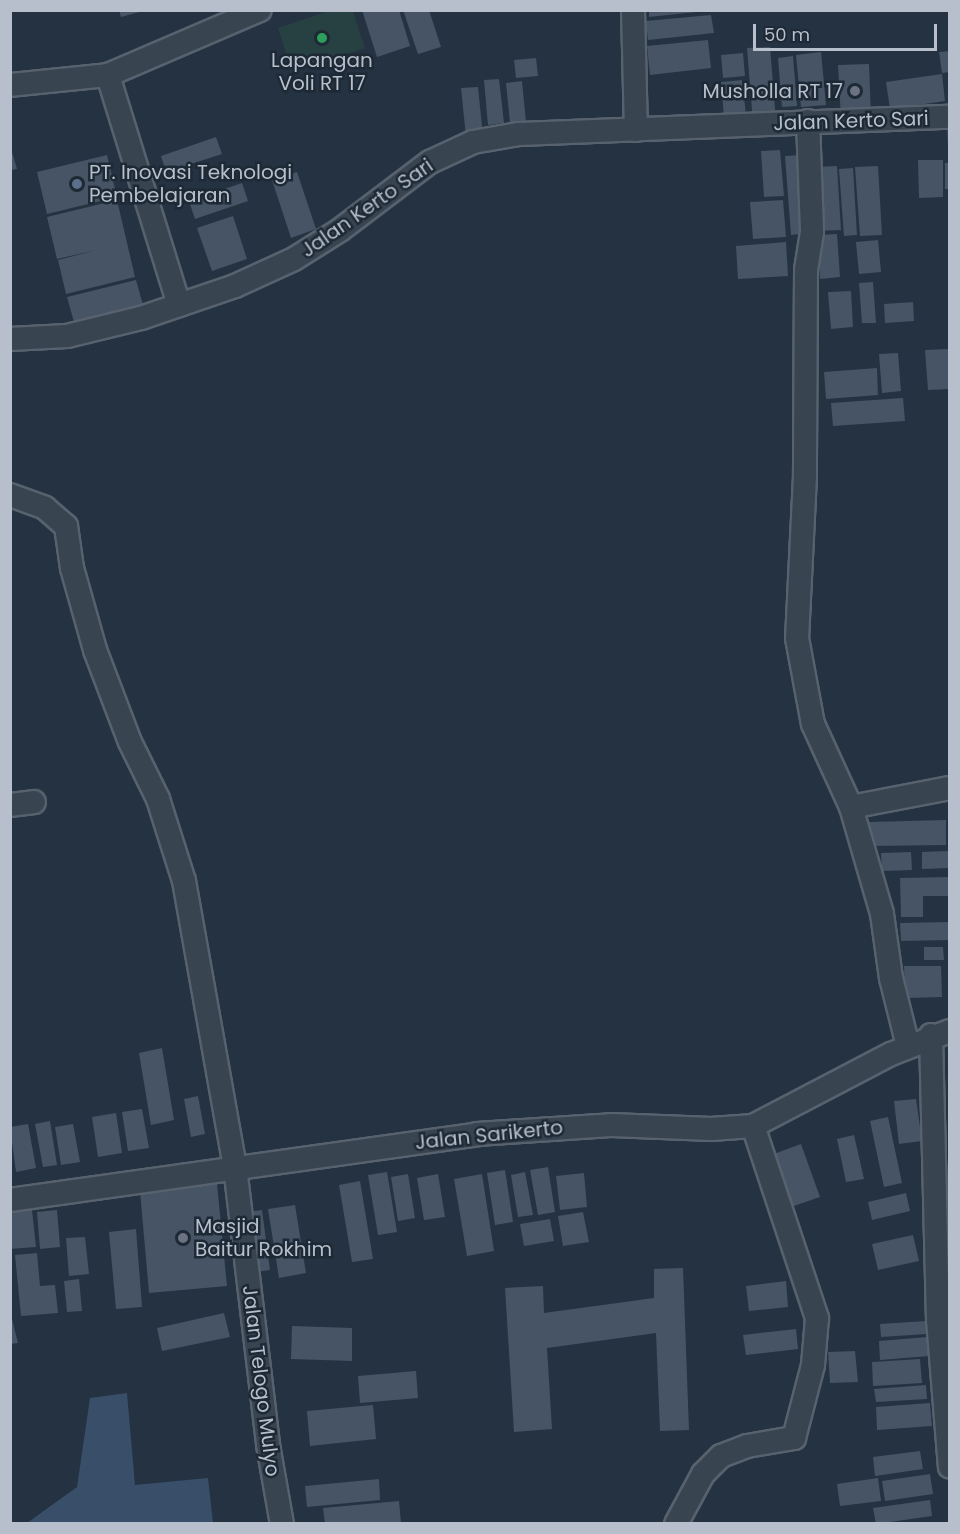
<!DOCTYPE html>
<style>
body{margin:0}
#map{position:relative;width:960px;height:1534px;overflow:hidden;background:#253241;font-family:Poppins,sans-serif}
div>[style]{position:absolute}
.green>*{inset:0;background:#274042}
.water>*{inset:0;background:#384e69}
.building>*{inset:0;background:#465465}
.roads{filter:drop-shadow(2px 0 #57626e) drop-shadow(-2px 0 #57626e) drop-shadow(0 2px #57626e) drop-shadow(0 -2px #57626e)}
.street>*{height:22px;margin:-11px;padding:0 11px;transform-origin:11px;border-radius:11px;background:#394451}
.dots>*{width:16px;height:16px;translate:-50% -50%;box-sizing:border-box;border:3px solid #1e2936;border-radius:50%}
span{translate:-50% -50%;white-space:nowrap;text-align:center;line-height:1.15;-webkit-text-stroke:5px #1e2936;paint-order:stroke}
.poi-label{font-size:20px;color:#b6bfcb}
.right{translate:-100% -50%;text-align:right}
.left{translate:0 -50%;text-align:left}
.street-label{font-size:20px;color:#b6bfcb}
.frame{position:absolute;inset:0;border:12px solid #b6bfcb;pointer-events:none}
.scale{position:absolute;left:753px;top:24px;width:184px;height:27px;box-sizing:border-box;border:3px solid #b6bfcb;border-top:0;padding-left:8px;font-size:18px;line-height:21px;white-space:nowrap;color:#b6bfcb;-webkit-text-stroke:4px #1e2936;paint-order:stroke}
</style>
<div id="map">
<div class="green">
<div style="clip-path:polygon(332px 10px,353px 11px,365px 48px,292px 72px,278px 28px)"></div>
</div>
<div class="water">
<div style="clip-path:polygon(127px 1393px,135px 1485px,208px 1478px,213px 1523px,27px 1523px,77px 1487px,90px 1398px)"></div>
</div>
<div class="building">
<div style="clip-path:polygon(119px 10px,143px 10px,143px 11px,121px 17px)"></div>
<div style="clip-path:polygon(362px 10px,399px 10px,410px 46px,377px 57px)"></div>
<div style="clip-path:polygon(403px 10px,429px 10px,441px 47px,418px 54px)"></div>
<div style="clip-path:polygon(649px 10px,696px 10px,696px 12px,649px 17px)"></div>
<div style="clip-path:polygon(711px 15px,714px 33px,648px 40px,646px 21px)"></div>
<div style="clip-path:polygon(708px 40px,711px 68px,650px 75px,647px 46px)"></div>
<div style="clip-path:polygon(770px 47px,776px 121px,753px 123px,747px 48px)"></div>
<div style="clip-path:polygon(950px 51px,950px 72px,942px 73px,939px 52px)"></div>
<div style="clip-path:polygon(821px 52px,826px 105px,801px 107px,796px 55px)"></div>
<div style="clip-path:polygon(743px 53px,745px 76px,723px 78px,721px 55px)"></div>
<div style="clip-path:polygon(793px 56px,797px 106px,782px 107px,778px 58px)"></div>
<div style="clip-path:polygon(536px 58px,538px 76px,516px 78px,514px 60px)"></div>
<div style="clip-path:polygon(869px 64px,871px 117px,841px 118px,838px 65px)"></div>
<div style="clip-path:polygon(942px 74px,945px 101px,890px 109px,886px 82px)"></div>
<div style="clip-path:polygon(499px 79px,504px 123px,488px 125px,484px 80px)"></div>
<div style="clip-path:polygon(742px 80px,746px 115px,724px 117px,721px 82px)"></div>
<div style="clip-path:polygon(522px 81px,526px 122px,510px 123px,506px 83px)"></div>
<div style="clip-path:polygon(478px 87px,483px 136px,466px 137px,461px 88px)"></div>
<div style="clip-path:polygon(947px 123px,950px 123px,950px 147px,948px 147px)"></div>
<div style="clip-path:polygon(216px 137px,222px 154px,166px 172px,161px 156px)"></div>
<div style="clip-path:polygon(10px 145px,17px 169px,10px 170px)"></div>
<div style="clip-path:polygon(780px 150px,784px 196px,764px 197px,761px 151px)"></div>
<div style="clip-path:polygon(107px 155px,117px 197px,47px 214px,37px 172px)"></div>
<div style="clip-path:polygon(803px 155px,808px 233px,791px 235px,785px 156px)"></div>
<div style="clip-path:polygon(918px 160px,943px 160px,943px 197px,919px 198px)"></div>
<div style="clip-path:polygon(945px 163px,950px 163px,950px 189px,945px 189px)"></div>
<div style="clip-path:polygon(837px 166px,841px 230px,817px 231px,812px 167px)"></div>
<div style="clip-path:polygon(878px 166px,882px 235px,860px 236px,855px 167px)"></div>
<div style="clip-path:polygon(853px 168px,857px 235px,844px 236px,839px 169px)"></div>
<div style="clip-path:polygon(297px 172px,316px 229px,291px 238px,272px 180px)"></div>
<div style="clip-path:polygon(242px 183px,248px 201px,195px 219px,189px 201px)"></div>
<div style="clip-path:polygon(117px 200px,135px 277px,66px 294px,58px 260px,97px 250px,57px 259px,47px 217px)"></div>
<div style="clip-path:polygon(783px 200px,786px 237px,753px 239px,750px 202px)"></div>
<div style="clip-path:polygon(233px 216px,247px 259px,212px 271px,197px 228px)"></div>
<div style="clip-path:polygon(837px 234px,840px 277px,820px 279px,817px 235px)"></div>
<div style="clip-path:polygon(878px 240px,881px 272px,859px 274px,856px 242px)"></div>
<div style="clip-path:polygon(786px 242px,788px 276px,738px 279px,736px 246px)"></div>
<div style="clip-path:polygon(136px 280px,143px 305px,74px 322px,67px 297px)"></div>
<div style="clip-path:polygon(873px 282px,876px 323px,862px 323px,859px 283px)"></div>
<div style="clip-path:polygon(851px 291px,853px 327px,831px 329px,828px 292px)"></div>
<div style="clip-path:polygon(913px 302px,914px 321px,885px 323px,884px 304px)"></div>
<div style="clip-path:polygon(950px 349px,950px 389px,928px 390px,925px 350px)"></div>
<div style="clip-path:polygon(898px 353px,901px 391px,882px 393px,879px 354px)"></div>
<div style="clip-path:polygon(877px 368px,878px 395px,826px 399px,824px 372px)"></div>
<div style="clip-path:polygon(903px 398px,905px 421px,833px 426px,831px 403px)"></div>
<div style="clip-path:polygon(946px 820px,946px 845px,870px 846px,869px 822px)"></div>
<div style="clip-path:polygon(949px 851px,950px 868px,922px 869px,922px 852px)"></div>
<div style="clip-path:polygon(911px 852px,912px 870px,882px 871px,881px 853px)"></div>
<div style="clip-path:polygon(950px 877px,950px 896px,923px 896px,923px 917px,901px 917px,900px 878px)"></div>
<div style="clip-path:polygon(950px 922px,950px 940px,901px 941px,900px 923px)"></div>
<div style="clip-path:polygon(924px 947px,943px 947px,944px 960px,924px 960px)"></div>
<div style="clip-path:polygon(904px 966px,941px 966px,942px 997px,905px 998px)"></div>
<div style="clip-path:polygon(162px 1048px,174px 1120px,151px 1125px,139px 1053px)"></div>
<div style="clip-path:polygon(198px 1096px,205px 1134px,191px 1137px,184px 1099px)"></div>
<div style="clip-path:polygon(916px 1099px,922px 1141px,899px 1144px,894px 1101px)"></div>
<div style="clip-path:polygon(142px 1109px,149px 1148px,128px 1151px,122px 1112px)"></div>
<div style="clip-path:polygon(116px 1113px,122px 1153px,98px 1157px,92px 1117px)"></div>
<div style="clip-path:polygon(888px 1117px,902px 1183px,884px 1187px,870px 1121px)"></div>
<div style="clip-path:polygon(50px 1121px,57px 1165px,43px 1167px,35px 1124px)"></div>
<div style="clip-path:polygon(28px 1124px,36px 1168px,16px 1172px,10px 1127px)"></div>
<div style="clip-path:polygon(73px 1124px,80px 1162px,61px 1165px,55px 1127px)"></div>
<div style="clip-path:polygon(854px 1135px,864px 1179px,846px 1182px,837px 1139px)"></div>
<div style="clip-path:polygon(801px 1144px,820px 1197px,791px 1207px,771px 1155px)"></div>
<div style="clip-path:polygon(548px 1167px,555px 1212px,538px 1215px,530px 1170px)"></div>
<div style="clip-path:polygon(505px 1170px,513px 1222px,495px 1225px,487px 1173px)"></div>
<div style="clip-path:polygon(387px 1172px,397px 1232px,378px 1235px,368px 1175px)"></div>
<div style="clip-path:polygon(525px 1172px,533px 1215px,518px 1217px,511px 1175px)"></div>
<div style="clip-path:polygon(584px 1173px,587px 1207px,560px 1210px,556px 1176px)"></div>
<div style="clip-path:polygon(408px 1174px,415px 1218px,398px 1221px,391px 1177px)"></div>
<div style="clip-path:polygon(438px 1174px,445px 1217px,424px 1220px,417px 1178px)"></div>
<div style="clip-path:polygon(482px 1174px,494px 1251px,467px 1256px,454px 1179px)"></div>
<div style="clip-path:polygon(360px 1181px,373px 1259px,352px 1262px,339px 1185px)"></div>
<div style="clip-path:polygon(217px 1184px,227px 1286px,149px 1293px,140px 1191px)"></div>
<div style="clip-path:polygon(906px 1193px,910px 1211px,872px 1220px,868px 1202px)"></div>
<div style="clip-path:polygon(295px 1205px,306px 1273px,279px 1278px,268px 1209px)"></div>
<div style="clip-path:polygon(32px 1210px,36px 1247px,10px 1249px,10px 1212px)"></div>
<div style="clip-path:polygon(57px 1210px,60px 1247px,40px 1249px,37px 1212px)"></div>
<div style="clip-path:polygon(262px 1210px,270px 1270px,249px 1273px,241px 1213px)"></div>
<div style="clip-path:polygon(583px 1212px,589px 1242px,563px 1246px,558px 1216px)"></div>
<div style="clip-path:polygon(550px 1219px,554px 1241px,524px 1246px,520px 1224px)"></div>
<div style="clip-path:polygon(136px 1229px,142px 1307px,116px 1309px,109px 1232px)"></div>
<div style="clip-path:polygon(913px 1235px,919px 1261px,878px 1270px,872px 1244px)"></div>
<div style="clip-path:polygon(85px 1237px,89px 1274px,69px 1276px,66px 1238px)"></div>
<div style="clip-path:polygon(37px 1253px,40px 1286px,55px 1285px,58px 1313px,21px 1316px,15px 1255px)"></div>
<div style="clip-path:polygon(683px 1268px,689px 1430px,660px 1431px,656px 1333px,547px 1348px,552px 1429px,514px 1432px,505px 1288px,543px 1286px,544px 1313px,654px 1298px,654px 1269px)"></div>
<div style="clip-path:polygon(79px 1279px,82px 1311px,67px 1312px,64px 1281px)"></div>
<div style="clip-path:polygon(786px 1281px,788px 1307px,749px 1311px,746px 1286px)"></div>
<div style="clip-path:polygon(10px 1311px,18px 1343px,10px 1344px)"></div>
<div style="clip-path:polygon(224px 1313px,230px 1337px,162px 1351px,157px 1328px)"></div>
<div style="clip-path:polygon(926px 1321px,927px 1334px,881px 1337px,880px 1324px)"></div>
<div style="clip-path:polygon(292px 1326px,352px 1328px,352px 1361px,291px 1359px)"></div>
<div style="clip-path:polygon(796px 1329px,798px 1349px,746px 1355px,743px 1335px)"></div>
<div style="clip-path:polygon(927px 1337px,929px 1356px,880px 1360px,879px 1341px)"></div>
<div style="clip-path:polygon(855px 1351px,858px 1382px,830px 1383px,828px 1352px)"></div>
<div style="clip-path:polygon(920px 1359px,922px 1383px,873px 1386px,872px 1362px)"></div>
<div style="clip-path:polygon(416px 1371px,418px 1398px,360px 1403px,358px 1376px)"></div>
<div style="clip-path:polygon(926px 1385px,927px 1399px,876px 1402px,874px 1389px)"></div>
<div style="clip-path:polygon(930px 1403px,932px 1426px,877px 1430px,876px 1407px)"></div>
<div style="clip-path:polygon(373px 1405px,376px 1439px,310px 1446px,307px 1411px)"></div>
<div style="clip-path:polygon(920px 1451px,923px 1469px,875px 1476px,873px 1457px)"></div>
<div style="clip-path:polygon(930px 1474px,933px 1494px,885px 1501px,882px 1481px)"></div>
<div style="clip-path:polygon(878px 1478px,881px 1501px,840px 1506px,837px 1484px)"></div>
<div style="clip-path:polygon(379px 1479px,380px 1500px,307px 1507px,305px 1486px)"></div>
<div style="clip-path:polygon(930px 1500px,932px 1516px,876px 1524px,873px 1508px)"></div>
<div style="clip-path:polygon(399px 1501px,401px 1523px,325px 1524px,323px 1508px)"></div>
</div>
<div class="roads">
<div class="street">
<div style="left:633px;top:10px;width:120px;rotate:88.6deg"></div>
<div style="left:10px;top:85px;width:99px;rotate:-5.8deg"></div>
<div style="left:808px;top:121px;width:111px;rotate:87.9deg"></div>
<div style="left:812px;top:232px;width:38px;rotate:99deg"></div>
<div style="left:806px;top:270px;width:206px;rotate:90.3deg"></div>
<div style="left:805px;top:476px;width:162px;rotate:92.8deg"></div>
<div style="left:797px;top:638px;width:87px;rotate:79.5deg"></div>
<div style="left:813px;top:724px;width:91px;rotate:65.4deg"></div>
<div style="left:851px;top:807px;width:111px;rotate:73.8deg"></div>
<div style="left:882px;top:914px;width:65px;rotate:82deg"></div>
<div style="left:891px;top:978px;width:70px;rotate:76deg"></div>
<div style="left:179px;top:305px;width:241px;rotate:-107.2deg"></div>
<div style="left:108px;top:75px;width:165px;rotate:-23.2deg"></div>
<div style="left:10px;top:339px;width:57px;rotate:-3deg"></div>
<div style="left:67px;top:336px;width:76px;rotate:-13.7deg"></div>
<div style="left:141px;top:318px;width:99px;rotate:-18.8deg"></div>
<div style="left:235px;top:286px;width:65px;rotate:-24.6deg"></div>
<div style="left:294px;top:259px;width:54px;rotate:-32.2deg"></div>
<div style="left:340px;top:230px;width:113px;rotate:-37.1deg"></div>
<div style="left:430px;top:162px;width:47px;rotate:-24.9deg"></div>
<div style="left:473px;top:142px;width:47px;rotate:-9.9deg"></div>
<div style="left:519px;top:134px;width:431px;rotate:-2.3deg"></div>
<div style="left:10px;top:495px;width:37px;rotate:20deg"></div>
<div style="left:45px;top:508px;width:28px;rotate:41deg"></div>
<div style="left:66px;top:526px;width:42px;rotate:81.9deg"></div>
<div style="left:72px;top:568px;width:85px;rotate:74.3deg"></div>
<div style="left:95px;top:650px;width:98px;rotate:69.2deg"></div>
<div style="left:130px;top:742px;width:64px;rotate:63.8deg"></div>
<div style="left:158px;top:799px;width:86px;rotate:72.4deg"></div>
<div style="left:184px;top:881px;width:291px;rotate:79.9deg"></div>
<div style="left:235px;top:1167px;width:280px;rotate:83.2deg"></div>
<div style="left:268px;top:1445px;width:80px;rotate:80deg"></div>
<div style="left:10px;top:805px;width:24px;rotate:-7deg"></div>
<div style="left:851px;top:807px;width:101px;rotate:-10.9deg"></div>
<div style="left:931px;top:1035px;width:284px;rotate:88.6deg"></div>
<div style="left:938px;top:1319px;width:148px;rotate:85.4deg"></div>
<div style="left:10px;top:1200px;width:472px;rotate:-8deg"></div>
<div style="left:477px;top:1134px;width:134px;rotate:-3.8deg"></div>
<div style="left:611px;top:1125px;width:100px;rotate:2.3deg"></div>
<div style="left:711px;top:1129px;width:42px;rotate:-4.1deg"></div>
<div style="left:753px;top:1126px;width:156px;rotate:-27.6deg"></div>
<div style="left:891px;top:1054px;width:63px;rotate:-21.3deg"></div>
<div style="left:676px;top:1524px;width:57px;rotate:-61.6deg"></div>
<div style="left:703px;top:1474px;width:25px;rotate:-45deg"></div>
<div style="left:721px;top:1456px;width:28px;rotate:-21deg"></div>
<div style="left:747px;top:1446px;width:48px;rotate:-9.7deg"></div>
<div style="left:794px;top:1438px;width:75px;rotate:-75.4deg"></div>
<div style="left:813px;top:1365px;width:47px;rotate:-85.1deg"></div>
<div style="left:817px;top:1318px;width:202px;rotate:-108.4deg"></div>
</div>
</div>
<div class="dots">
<div style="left:322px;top:38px;background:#2e9e5b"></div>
<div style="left:855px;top:91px;background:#6b7280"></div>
<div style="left:77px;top:184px;background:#5c6f8a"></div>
<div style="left:183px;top:1238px;background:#6b7280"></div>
</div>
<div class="poi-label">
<span style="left:322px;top:72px">Lapangan<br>Voli RT 17</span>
<span class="right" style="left:843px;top:91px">Musholla RT 17</span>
<span class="left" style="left:89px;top:184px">PT. Inovasi Teknologi<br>Pembelajaran</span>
<span class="left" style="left:195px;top:1238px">Masjid<br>Baitur Rokhim</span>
</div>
<div class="street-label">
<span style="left:851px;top:121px;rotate:-2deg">Jalan Kerto Sari</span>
<span style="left:367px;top:208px;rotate:-35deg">Jalan Kerto Sari</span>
<span style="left:489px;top:1135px;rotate:-6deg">Jalan Sarikerto</span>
<span style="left:261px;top:1381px;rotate:83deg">Jalan Telogo Mulyo</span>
</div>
<div class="frame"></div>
<div class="scale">50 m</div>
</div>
